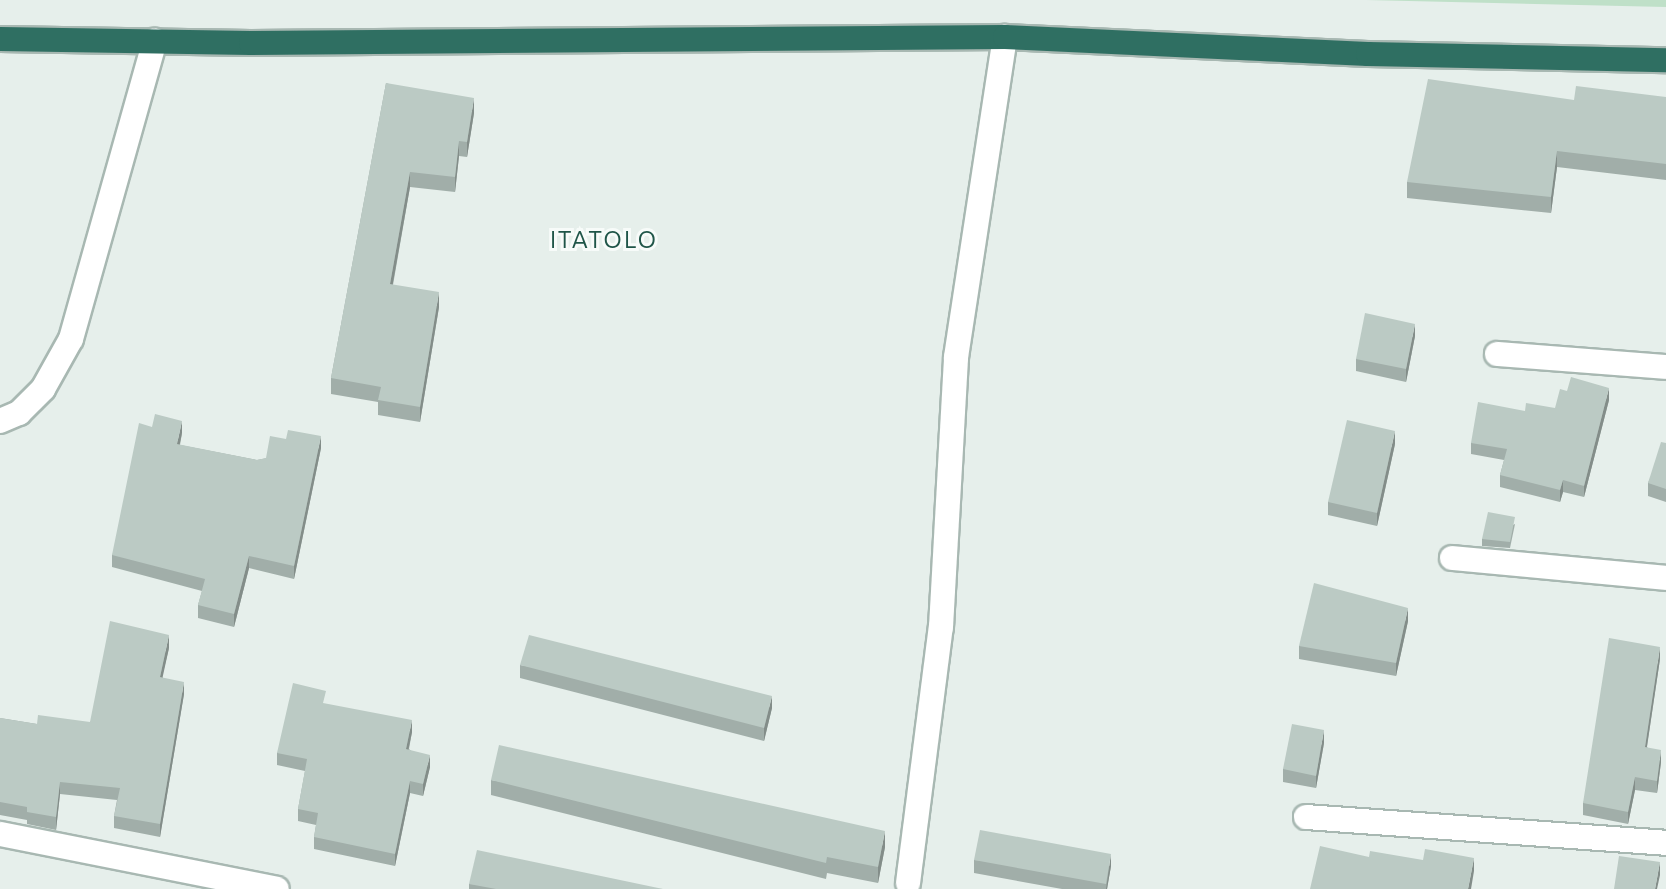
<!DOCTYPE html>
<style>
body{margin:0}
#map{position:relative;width:1666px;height:889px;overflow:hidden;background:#e6efeb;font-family:Ubuntu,sans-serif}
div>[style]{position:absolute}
.green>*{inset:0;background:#bfe0c8}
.roads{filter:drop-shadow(2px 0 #a8b8b2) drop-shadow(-2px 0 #a8b8b2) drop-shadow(0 2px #a8b8b2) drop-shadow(0 -2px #a8b8b2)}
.minor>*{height:24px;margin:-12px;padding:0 12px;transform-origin:12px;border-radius:12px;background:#fff}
.highway>*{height:24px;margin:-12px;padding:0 12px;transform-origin:12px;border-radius:12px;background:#2f6f62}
.wall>*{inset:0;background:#a1aea9}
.shaded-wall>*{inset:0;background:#838d89}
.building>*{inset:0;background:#bbcac4}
span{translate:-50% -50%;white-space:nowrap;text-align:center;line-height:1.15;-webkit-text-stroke:6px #f7fbf9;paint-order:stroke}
.neighbourhood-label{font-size:24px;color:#1f5548;letter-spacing:2px}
</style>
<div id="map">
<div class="green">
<div style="clip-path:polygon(1366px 0,1666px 0,1666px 7px)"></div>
</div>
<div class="roads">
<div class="minor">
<div style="left:1497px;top:354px;width:169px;rotate:4.4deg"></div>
<div style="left:0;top:421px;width:21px;rotate:-23deg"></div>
<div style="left:19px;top:413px;width:34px;rotate:-45deg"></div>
<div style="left:43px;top:389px;width:57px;rotate:-60.8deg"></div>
<div style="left:71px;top:339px;width:310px;rotate:-74.3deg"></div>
<div style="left:1452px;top:558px;width:215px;rotate:5.3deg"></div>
<div style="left:1306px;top:817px;width:361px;rotate:4.1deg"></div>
<div style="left:0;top:834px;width:282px;rotate:11.2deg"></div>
<div style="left:908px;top:883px;width:258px;rotate:-82.7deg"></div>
<div style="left:941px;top:627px;width:270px;rotate:-86.8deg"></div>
<div style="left:956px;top:357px;width:324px;rotate:-81.3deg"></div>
</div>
<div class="highway">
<div style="left:0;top:39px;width:251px;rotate:0.9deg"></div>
<div style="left:251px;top:43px;width:754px;rotate:-0.46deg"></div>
<div style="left:1005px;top:37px;width:363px;rotate:2.7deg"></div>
<div style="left:1368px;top:54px;width:298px;rotate:1.2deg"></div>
</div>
</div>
<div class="wall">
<div style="clip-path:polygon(386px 83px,474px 113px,467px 157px,459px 156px,455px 192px,410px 187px,393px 285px,439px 307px,420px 422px,378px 415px,378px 402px,331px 394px,331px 378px)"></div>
<div style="clip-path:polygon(1666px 97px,1666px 180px,1557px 167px,1551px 213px,1407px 198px,1407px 182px,1574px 100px)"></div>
<div style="clip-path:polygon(1415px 336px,1406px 382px,1356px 371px,1356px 359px)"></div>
<div style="clip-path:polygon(1609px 400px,1584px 497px,1563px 492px,1560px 502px,1500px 487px,1500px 475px,1504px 460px,1471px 454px,1471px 443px,1525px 411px,1555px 408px)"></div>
<div style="clip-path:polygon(182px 433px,180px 445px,257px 460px,321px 448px,294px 579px,249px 568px,234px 627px,198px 618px,198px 605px,202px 591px,112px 567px,112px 555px)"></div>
<div style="clip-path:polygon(1666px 443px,1666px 502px,1648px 496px,1648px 483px)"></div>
<div style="clip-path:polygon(1395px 444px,1377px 526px,1328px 515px,1328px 502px)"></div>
<div style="clip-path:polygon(1515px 524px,1510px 548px,1482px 546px,1482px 539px)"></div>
<div style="clip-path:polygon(1408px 621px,1396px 676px,1299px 659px,1299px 646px)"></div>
<div style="clip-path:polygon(169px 648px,162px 677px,184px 694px,160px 837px,114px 828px,114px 816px,117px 800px,60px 794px,56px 830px,27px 824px,27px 820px,0 815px,0 718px,37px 724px,90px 722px)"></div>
<div style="clip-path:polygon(1660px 659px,1647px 747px,1661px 762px,1657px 793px,1635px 790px,1628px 824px,1583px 815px,1583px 803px)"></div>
<div style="clip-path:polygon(520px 665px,772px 708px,764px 741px,520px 678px)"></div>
<div style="clip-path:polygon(325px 704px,412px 732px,409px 749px,430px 767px,423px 796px,410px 793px,395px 866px,314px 849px,314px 837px,316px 825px,298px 821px,298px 809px,305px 771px,277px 765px,277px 753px)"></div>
<div style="clip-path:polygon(1324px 743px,1316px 788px,1283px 782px,1283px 769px)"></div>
<div style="clip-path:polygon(491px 780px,885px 847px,878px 883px,827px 873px,826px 879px,491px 795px)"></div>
<div style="clip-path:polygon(974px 860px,1111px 866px,1107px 889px,1062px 889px,974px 873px)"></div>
<div style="clip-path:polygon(469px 884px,663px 889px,469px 889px)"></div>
</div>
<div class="shaded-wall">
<div style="clip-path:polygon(474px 98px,474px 113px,467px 157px,467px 142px)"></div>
<div style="clip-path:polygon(459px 141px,459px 156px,455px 192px,455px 177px)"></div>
<div style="clip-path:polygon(1557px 151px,1557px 167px,1551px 213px,1551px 197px)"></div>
<div style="clip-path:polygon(410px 172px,410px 187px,390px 299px,390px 284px)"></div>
<div style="clip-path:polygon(439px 292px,439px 307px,420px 422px,420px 407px)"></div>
<div style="clip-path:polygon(1415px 324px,1415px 336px,1406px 382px,1406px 369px)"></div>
<div style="clip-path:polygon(1609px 388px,1609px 400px,1584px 497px,1584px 486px)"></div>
<div style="clip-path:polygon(182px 421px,182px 433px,177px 457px,177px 444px)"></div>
<div style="clip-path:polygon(1395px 431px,1395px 444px,1377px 526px,1377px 513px)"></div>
<div style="clip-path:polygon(321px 436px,321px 448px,294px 579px,294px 566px)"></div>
<div style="clip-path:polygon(1563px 480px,1563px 492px,1560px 502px,1560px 490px)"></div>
<div style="clip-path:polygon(249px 556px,249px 568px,234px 627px,234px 614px)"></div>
<div style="clip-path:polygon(1408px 608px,1408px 621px,1396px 676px,1396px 663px)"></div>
<div style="clip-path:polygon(169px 635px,169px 648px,160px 689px,160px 677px)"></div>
<div style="clip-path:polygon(1660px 647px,1660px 659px,1645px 759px,1645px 747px)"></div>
<div style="clip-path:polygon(184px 682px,184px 694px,160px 837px,160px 824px)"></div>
<div style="clip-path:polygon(772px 696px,772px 708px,764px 741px,764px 728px)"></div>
<div style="clip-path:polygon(412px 720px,412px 732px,406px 761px,406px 749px)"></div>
<div style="clip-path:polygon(1324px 730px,1324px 743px,1316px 788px,1316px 776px)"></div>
<div style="clip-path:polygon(1661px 750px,1661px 762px,1657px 793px,1657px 781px)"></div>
<div style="clip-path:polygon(430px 755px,430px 767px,423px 796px,423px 784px)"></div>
<div style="clip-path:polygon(1635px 777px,1635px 790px,1628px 824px,1628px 812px)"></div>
<div style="clip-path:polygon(410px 781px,410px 793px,395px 866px,395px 854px)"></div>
<div style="clip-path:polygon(60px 782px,60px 794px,56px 830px,56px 817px)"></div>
<div style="clip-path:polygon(885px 831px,885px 847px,878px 883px,878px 867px)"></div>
<div style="clip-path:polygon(1111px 854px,1111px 866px,1107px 889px,1106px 889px)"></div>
<div style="clip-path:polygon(1474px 858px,1474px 871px,1471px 889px,1468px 889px)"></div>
<div style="clip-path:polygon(1660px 862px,1660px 875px,1657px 889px,1655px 889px)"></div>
</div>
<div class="building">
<div style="clip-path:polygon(1428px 79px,1574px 100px,1576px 86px,1666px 97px,1666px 164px,1557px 151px,1551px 197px,1407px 182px)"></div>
<div style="clip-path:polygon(386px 83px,474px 98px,467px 142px,459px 141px,455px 177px,410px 172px,390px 284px,439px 292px,420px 407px,378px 400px,381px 387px,331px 378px)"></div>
<div style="clip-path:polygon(1365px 313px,1415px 324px,1406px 369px,1356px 359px)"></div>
<div style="clip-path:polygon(1571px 377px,1609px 388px,1584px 486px,1563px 480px,1560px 490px,1500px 475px,1507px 449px,1471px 443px,1478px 402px,1525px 411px,1526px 403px,1555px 408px,1560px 389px,1567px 391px)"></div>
<div style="clip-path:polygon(155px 414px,182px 421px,177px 444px,257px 460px,266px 458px,270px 436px,286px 439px,288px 430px,321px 436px,294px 566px,249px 556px,234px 614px,198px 605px,205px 579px,112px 555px,139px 423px,152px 427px)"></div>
<div style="clip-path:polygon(1347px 420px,1395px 431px,1377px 513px,1328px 502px)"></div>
<div style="clip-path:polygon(1661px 442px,1666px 443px,1666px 489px,1648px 483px)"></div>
<div style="clip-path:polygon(1488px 512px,1515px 517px,1510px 542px,1482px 539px)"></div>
<div style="clip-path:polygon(1314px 583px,1408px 608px,1396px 663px,1299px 646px)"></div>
<div style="clip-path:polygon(110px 621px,169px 635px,160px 677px,184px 682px,160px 824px,114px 816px,120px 788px,60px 782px,56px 817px,27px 812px,27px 807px,0 802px,0 718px,37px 724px,38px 715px,90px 722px)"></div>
<div style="clip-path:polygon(529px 635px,772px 696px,764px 728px,520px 665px)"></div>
<div style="clip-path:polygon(1609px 638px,1660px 647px,1645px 747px,1661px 750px,1657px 781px,1635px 777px,1628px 812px,1583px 803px)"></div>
<div style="clip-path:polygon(293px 683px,326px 691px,323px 703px,412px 720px,406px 749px,430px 755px,423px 784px,410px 781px,395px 854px,314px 837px,318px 813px,298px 809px,307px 759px,277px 753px)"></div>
<div style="clip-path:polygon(1292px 724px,1324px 730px,1316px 776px,1283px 769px)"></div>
<div style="clip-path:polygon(499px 745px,885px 831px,878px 867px,827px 857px,826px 863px,491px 780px)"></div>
<div style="clip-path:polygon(980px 830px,1111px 854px,1106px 884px,974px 860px)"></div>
<div style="clip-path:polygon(1320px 846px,1369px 857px,1370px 851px,1423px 860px,1425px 849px,1474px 858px,1468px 889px,1310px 889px)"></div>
<div style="clip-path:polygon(477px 850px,663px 889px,496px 889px,469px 884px)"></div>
<div style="clip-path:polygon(1619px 856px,1660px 862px,1655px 889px,1614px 889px)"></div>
</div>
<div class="neighbourhood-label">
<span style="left:604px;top:240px">ITATOLO</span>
</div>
</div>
